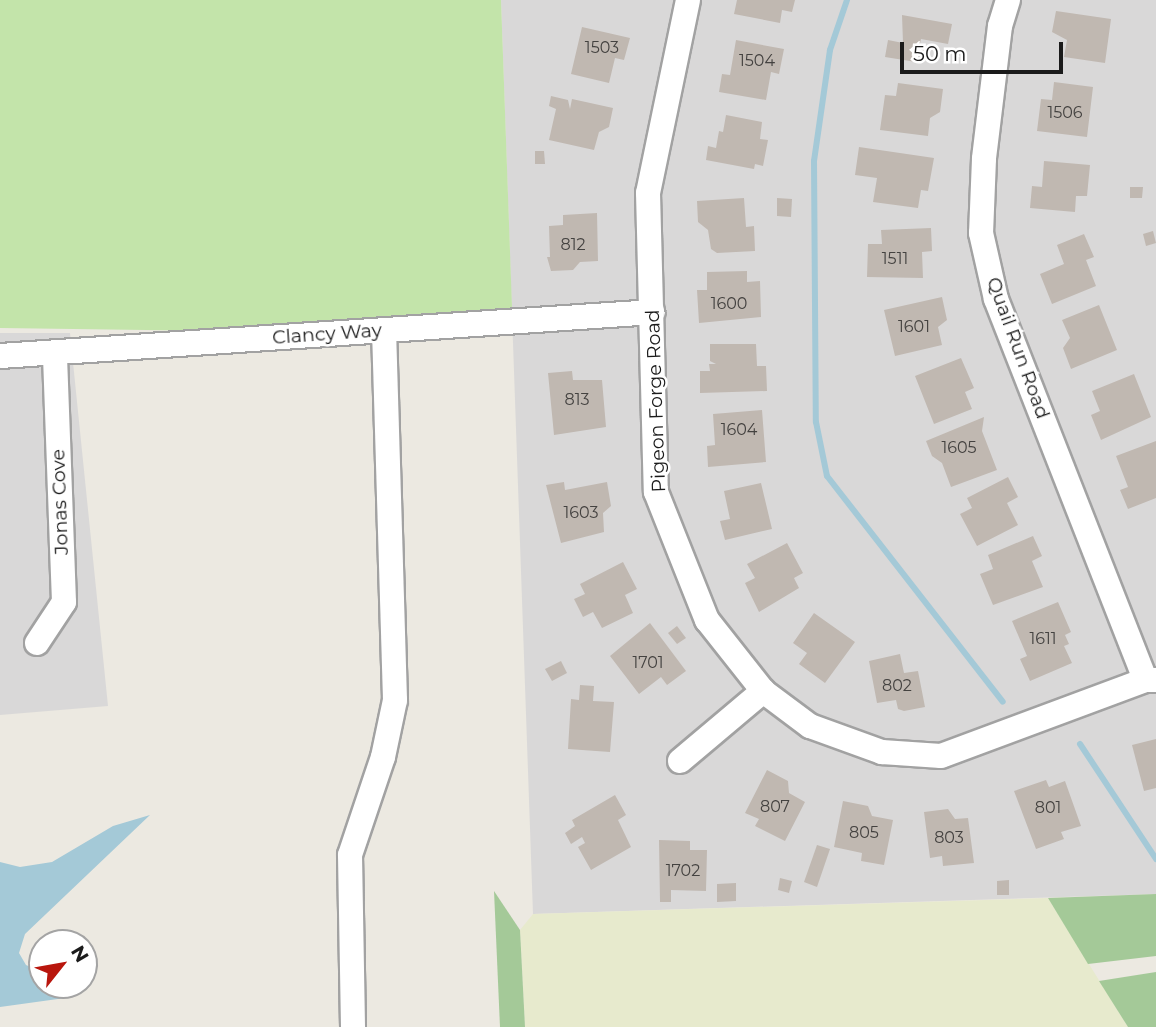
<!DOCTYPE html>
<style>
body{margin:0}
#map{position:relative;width:1156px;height:1027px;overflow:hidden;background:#ece9e1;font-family:Montserrat,sans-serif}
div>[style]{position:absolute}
.residential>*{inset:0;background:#d9d8d8}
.farmland>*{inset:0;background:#e7eacd}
.grass>*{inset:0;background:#c3e4aa}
.forest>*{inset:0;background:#a4c998}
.water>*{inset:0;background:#a4c9d7}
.stream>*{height:6px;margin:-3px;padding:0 3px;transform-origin:3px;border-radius:3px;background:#a4c9d7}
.building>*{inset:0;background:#c0b8b1}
.roads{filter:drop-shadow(2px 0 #a2a2a2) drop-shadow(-2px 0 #a2a2a2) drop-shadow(0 2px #a2a2a2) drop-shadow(0 -2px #a2a2a2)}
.minor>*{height:24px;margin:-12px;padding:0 12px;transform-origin:12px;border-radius:12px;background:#fff}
span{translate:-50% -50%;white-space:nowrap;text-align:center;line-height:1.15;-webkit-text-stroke:5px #fff;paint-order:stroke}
.number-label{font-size:16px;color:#444240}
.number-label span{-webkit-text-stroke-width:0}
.street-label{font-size:19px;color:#1b1b1b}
.north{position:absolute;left:28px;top:929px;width:70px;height:70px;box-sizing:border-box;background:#fff;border:2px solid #a4a4a4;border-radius:50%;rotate:59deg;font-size:19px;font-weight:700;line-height:28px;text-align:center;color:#1b1b1b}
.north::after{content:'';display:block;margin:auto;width:24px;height:32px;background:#b9160d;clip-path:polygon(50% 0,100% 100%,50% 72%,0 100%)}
.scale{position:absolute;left:900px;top:42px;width:163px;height:32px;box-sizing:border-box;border:4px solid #1b1b1b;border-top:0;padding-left:9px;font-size:21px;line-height:24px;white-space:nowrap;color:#1b1b1b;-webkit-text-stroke:5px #fff;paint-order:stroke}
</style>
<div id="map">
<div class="residential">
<div style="clip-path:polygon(501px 0,1156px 0,1156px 894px,533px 914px)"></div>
<div style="clip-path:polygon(0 333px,70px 333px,108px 706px,0 715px)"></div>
</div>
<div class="farmland">
<div style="clip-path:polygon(1048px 898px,1128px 1027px,525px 1027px,520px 930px,533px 914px)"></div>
</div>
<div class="grass">
<div style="clip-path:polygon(0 0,501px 0,513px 335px,0 328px)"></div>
</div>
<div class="forest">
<div style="clip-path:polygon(494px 891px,520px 930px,525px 1027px,500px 1027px)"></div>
<div style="clip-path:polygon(1156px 894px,1156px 956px,1088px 964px,1048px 898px)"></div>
<div style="clip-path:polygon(1156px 972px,1156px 1027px,1128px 1027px,1099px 981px)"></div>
</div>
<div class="water">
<div style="clip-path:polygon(150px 815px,25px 934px,19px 953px,26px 965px,42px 972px,42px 985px,76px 985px,76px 989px,65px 998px,0 1007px,0 862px,20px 867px,52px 862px,113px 826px)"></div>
</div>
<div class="stream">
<div style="left:847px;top:0;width:53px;rotate:108.8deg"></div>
<div style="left:830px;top:50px;width:112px;rotate:98.2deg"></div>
<div style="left:814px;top:161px;width:261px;rotate:89.6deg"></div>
<div style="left:816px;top:422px;width:55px;rotate:78.5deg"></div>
<div style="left:827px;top:476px;width:286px;rotate:52.1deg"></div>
<div style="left:1080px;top:744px;width:138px;rotate:56.5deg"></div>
</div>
<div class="building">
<div style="clip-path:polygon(737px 0,795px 0,792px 12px,782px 10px,780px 23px,734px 14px)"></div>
<div style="clip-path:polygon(1056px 11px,1111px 19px,1105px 63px,1064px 57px,1067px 40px,1052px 32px)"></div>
<div style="clip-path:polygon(902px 15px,952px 24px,948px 44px,921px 39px,916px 62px,885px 57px,888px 40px,903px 43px)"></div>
<div style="clip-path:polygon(582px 27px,630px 38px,624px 60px,615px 58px,609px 83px,571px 74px)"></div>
<div style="clip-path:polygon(736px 40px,784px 49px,779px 74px,771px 72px,766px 100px,719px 92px,722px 74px,730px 75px)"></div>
<div style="clip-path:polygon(1054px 82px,1093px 87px,1087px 137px,1037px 131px,1041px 99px,1052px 100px)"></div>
<div style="clip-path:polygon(898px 83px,943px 89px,940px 112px,930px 118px,928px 136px,880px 130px,885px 95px,896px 96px)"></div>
<div style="clip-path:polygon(551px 96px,568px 100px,570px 109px,572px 99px,613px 108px,609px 127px,599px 132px,594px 150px,549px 140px,556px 109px,549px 106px)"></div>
<div style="clip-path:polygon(726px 115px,762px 122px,760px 139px,768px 140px,763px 166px,755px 164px,754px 169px,706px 160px,708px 146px,716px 148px,719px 131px,723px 132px)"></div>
<div style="clip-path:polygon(859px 147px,934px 158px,928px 191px,921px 190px,918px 208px,873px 202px,877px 178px,855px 175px)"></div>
<div style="clip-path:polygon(535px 151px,544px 151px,545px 164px,535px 164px)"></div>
<div style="clip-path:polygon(1044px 161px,1090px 165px,1087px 196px,1076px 196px,1075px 212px,1030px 208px,1032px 186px,1042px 187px)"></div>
<div style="clip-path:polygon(1130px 187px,1143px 187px,1142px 198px,1130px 198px)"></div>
<div style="clip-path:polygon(744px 198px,746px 227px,754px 226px,755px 251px,717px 253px,711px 249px,708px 230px,698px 222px,697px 201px)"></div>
<div style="clip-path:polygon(777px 198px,792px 199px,791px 217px,777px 216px)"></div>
<div style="clip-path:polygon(597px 213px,598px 261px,580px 262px,573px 270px,551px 271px,547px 257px,550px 257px,549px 226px,563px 225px,563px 215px)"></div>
<div style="clip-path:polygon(931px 228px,932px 251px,922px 252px,923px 278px,867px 277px,868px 244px,882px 244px,881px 230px)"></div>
<div style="clip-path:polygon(1153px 231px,1156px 243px,1146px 246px,1143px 234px)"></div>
<div style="clip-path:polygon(1084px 234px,1094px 257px,1086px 260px,1096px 286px,1052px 304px,1040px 274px,1064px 264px,1057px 245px)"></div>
<div style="clip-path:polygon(747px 271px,747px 282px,760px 281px,761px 317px,699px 323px,697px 290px,707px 290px,707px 272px)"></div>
<div style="clip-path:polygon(942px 297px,947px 320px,938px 327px,942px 345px,895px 356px,884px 310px)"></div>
<div style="clip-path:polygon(1099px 305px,1117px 350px,1071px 369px,1063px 348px,1070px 338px,1062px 320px)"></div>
<div style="clip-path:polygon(710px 344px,756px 344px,757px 366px,766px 366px,767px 391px,700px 393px,700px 371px,710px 371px,709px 364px,716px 364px,710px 361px)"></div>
<div style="clip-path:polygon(961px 358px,974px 388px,965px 392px,972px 409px,934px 424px,915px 376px)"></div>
<div style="clip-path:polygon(572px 371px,573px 380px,602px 380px,606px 427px,554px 435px,548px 373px)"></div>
<div style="clip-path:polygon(1134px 374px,1151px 417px,1101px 440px,1091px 415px,1100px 411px,1092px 391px)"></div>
<div style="clip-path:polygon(762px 410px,766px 462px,708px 467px,707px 446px,715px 445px,713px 414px)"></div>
<div style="clip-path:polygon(984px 417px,982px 431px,997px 470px,951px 487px,942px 463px,932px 456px,926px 441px)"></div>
<div style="clip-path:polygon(1156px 441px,1156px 498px,1128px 509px,1120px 490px,1128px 487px,1116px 456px)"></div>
<div style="clip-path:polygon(1008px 477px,1018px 497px,1007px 503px,1018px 525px,977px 546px,960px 514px,972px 508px,967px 498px)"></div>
<div style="clip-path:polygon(564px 482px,565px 490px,607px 482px,611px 506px,603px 513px,604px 532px,561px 543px,546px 485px)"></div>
<div style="clip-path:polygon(761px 483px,772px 529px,725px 540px,720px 521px,730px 519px,724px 491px)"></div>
<div style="clip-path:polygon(1033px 536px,1042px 556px,1032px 561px,1043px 587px,993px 605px,980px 574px,993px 569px,988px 555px)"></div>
<div style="clip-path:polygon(787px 543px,803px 573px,794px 578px,799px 588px,759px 612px,745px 583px,755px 578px,747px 564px)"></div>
<div style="clip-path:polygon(623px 562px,637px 589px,625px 595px,633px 613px,602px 628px,593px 612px,583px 617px,574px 599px,585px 594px,580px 584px)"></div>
<div style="clip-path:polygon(1058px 602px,1071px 632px,1065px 635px,1069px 644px,1064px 646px,1072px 663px,1030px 681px,1020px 659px,1027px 656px,1012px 621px)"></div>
<div style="clip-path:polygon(814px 613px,855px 642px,825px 683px,799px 664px,807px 653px,793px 643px)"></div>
<div style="clip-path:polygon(650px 623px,686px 671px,667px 685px,661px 677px,639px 694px,610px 656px)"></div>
<div style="clip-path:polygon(677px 626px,686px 638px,677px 644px,668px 633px)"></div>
<div style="clip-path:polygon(900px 654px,904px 673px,918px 671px,925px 707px,904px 711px,898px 709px,896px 700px,877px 703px,869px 661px)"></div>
<div style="clip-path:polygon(561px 661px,567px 673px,552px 681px,545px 669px)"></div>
<div style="clip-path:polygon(580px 685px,594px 686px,593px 701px,614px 702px,610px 752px,568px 749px,571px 699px,579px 700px)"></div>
<div style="clip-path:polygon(1156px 739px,1156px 788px,1144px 791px,1132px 745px)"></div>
<div style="clip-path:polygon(767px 770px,788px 781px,789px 793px,805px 802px,785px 841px,755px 826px,759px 819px,745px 813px)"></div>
<div style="clip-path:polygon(1046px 780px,1049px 787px,1065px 781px,1081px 826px,1061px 832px,1064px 839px,1036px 849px,1014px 791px)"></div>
<div style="clip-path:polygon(615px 795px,626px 815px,618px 820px,631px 847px,591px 870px,578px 847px,585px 843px,582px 837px,571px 844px,565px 833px,575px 826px,572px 820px)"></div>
<div style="clip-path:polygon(843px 801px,868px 806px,872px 816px,893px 820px,884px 865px,861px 861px,862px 853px,834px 847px)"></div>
<div style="clip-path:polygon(948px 809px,955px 819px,968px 818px,974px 863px,943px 866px,942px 856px,930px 858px,924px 812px)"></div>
<div style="clip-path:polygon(659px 840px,690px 841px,690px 850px,707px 850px,706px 891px,671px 890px,671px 902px,660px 902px)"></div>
<div style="clip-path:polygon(817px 845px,830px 849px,817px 887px,804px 882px)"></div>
<div style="clip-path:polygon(780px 878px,792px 881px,789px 893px,778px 890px)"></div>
<div style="clip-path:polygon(1009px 880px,1009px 895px,997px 895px,997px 881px)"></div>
<div style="clip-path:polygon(736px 883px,736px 901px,717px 902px,717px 884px)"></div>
</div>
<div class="roads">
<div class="minor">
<div style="left:688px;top:0;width:197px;rotate:101.7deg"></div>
<div style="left:648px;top:193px;width:299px;rotate:88.5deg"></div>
<div style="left:656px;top:492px;width:138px;rotate:68.3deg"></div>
<div style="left:707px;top:620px;width:90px;rotate:51.7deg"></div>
<div style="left:763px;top:691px;width:59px;rotate:36.7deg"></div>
<div style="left:810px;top:726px;width:77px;rotate:19.9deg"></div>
<div style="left:882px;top:752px;width:59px;rotate:3.9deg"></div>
<div style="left:941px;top:756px;width:218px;rotate:-20.4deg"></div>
<div style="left:1145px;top:680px;width:11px"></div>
<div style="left:1008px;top:0;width:27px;rotate:107deg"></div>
<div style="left:1000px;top:26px;width:134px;rotate:96.9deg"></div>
<div style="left:984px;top:159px;width:74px;rotate:92.3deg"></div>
<div style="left:981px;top:233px;width:68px;rotate:77.2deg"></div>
<div style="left:996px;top:299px;width:409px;rotate:68.6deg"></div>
<div style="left:0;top:356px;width:654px;rotate:-3.85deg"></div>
<div style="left:37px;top:643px;width:49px;rotate:-56.6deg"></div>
<div style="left:64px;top:602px;width:248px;rotate:-92.1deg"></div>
<div style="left:680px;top:761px;width:109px;rotate:-40.1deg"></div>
<div style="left:353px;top:1027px;width:172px;rotate:-91deg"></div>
<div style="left:350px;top:855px;width:103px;rotate:-71.4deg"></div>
<div style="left:383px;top:757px;width:58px;rotate:-78.1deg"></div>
<div style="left:395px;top:700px;width:370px;rotate:-91.7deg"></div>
</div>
</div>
<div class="number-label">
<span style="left:602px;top:48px">1503</span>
<span style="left:757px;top:61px">1504</span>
<span style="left:1065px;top:113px">1506</span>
<span style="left:573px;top:245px">812</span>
<span style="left:895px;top:259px">1511</span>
<span style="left:729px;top:304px">1600</span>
<span style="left:914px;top:327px">1601</span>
<span style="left:577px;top:400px">813</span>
<span style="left:739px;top:430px">1604</span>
<span style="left:959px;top:448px">1605</span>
<span style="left:581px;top:513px">1603</span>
<span style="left:1043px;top:639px">1611</span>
<span style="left:648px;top:663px">1701</span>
<span style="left:897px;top:686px">802</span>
<span style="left:775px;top:807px">807</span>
<span style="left:1048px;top:808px">801</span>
<span style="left:864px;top:833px">805</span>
<span style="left:949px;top:838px">803</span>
<span style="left:683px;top:871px">1702</span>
</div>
<div class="street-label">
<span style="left:327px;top:334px;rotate:-4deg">Clancy Way</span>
<span style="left:1018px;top:348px;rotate:70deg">Quail Run Road</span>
<span style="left:656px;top:401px;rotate:-92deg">Pigeon Forge Road</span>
<span style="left:60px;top:502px;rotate:-92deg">Jonas Cove</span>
</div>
<div class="north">N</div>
<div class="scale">50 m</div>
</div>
